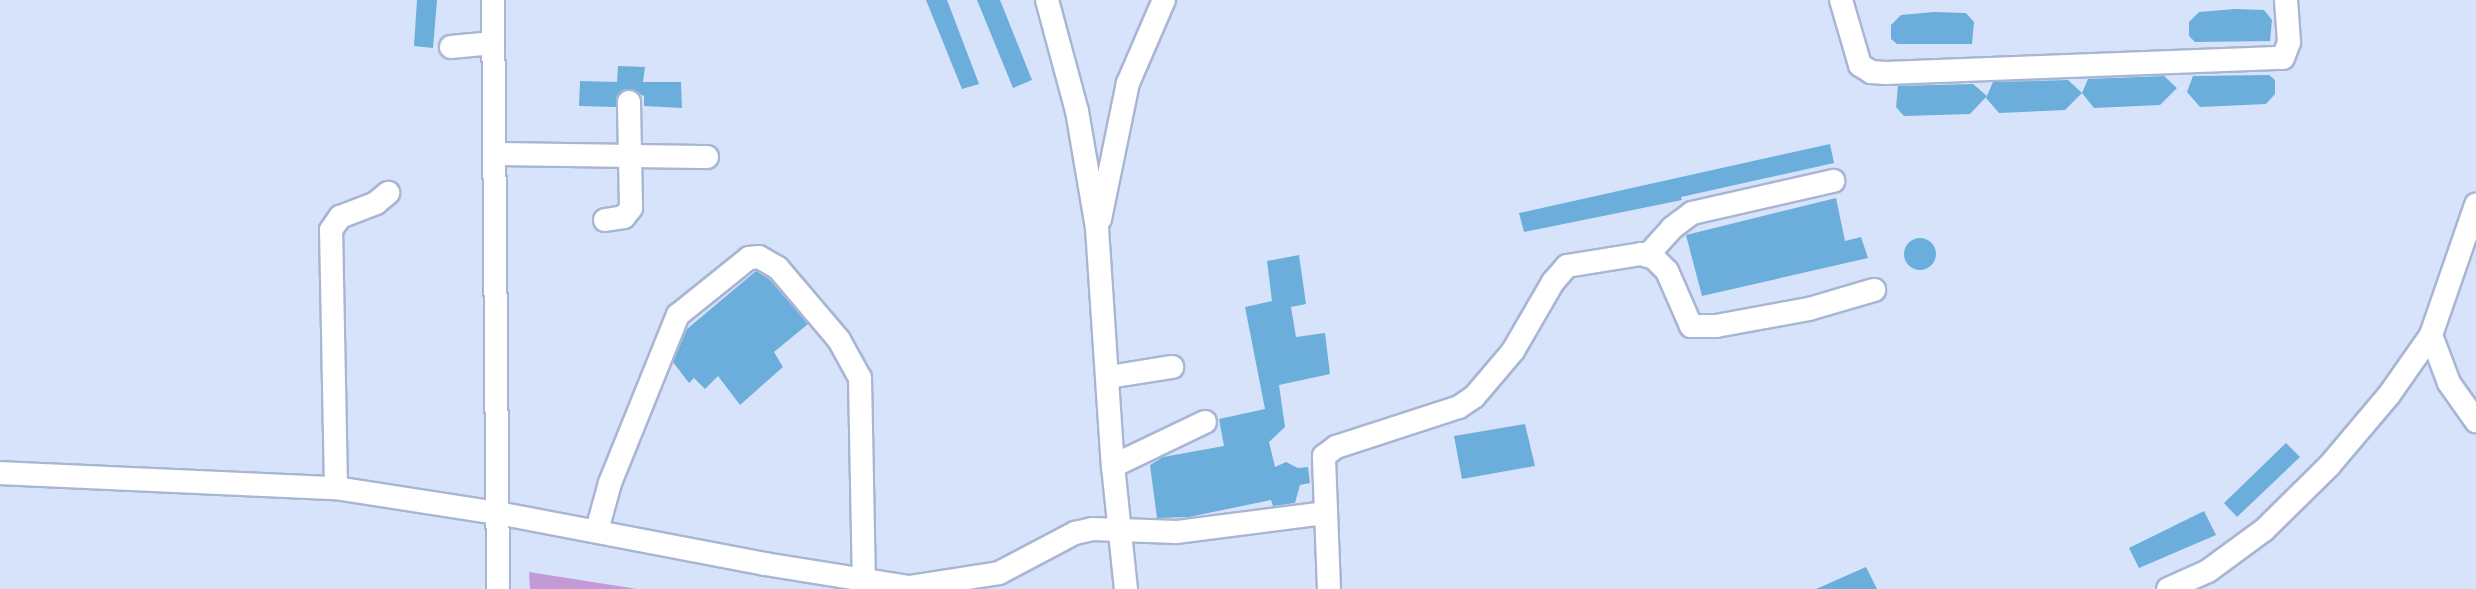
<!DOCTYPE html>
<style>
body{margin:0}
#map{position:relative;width:2476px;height:589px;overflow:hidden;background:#d7e3fb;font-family:"PT Sans Narrow",sans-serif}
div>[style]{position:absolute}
.forest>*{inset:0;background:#c49ad6}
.building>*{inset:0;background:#6baedb}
.round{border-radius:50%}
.roads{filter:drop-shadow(2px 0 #a8b6d4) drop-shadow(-2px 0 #a8b6d4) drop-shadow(0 2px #a8b6d4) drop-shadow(0 -2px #a8b6d4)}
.minor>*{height:22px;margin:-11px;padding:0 11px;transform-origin:11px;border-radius:11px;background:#fff}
span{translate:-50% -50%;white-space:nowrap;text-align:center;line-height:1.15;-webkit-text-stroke:4.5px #fff;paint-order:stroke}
</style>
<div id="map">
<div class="forest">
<div style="clip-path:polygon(529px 572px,637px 589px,530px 589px)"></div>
</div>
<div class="building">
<div style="clip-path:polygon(417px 0,437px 0,433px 48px,414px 46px)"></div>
<div style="clip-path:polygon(926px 0,947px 0,979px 84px,962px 89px)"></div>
<div style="clip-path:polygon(977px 0,1000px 0,1032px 80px,1013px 88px)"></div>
<div style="clip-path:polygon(2235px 9px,2264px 10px,2272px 20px,2270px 41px,2195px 42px,2189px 36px,2189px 22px,2199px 12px)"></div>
<div style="clip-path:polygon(1934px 12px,1966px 13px,1974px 22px,1972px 44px,1897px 44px,1891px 39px,1891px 25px,1901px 15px)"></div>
<div style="clip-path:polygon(618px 66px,645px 67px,643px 82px,681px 82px,682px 108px,644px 106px,644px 96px,629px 89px,618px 95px,616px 107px,579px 106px,580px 81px,617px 82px)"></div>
<div style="clip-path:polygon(2269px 75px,2275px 80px,2275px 94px,2266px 104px,2200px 107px,2187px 92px,2193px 76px)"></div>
<div style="clip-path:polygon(2164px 76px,2177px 88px,2160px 105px,2094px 108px,2082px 93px,2065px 110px,1999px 113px,1986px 98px,1993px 82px,2068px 80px,2082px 93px,2088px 79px)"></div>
<div style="clip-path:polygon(1973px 84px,1987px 96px,1970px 114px,1904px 116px,1896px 107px,1898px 86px)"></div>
<div style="clip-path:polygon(1830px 144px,1834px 163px,1681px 197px,1682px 200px,1524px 232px,1519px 213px)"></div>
<div style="clip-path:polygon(1836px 198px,1845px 241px,1861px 237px,1868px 258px,1702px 296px,1686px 235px)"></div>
<div class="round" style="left:1904px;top:238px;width:32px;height:32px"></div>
<div style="clip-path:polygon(1299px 255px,1306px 304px,1291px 307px,1296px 337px,1325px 333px,1330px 374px,1279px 385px,1285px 427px,1269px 442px,1275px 467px,1286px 462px,1298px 468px,1308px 467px,1310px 483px,1300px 485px,1295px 503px,1273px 506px,1271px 500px,1189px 517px,1157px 518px,1150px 465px,1163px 457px,1224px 446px,1219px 419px,1265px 409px,1245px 307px,1272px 301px,1267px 261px)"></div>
<div style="clip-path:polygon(756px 271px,769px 279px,808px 324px,774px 352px,783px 367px,740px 405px,718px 376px,705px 389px,694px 378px,689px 383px,673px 362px,687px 329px)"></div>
<div style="clip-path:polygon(1525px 424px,1535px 466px,1462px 479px,1454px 436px)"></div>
<div style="clip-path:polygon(2286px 443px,2300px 457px,2237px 517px,2224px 503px)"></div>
<div style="clip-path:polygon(2204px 511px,2216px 535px,2139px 568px,2129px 548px)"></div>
<div style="clip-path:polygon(1866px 567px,1877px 589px,1816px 589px)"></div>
</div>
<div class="roads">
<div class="minor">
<div style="left:493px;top:0;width:589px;rotate:89.51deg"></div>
<div style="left:1047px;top:0;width:115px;rotate:74.9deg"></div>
<div style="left:1077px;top:111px;width:119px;rotate:80.3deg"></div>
<div style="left:1097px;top:228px;width:239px;rotate:86.2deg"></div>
<div style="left:1113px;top:466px;width:124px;rotate:84deg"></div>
<div style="left:1841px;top:0;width:68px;rotate:73.7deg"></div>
<div style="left:1860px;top:65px;width:13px;rotate:32deg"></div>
<div style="left:1871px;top:72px;width:15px;rotate:4deg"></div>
<div style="left:1886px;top:73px;width:397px;rotate:-2.2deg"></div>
<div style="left:2283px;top:58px;width:17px;rotate:-69deg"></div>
<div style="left:2289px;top:42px;width:42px;rotate:-94.1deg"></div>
<div style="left:451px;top:47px;width:42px;rotate:-5.4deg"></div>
<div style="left:494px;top:154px;width:213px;rotate:0.8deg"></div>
<div style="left:1100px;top:219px;width:139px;rotate:-78.4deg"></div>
<div style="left:1128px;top:83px;width:90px;rotate:-66.6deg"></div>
<div style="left:605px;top:220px;width:19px;rotate:-9deg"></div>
<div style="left:624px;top:217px;width:11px;rotate:-52deg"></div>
<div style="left:631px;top:208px;width:106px;rotate:-91.1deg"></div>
<div style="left:1647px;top:256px;width:38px;rotate:-48deg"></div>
<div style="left:1672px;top:228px;width:25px;rotate:-37deg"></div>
<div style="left:1692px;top:213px;width:145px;rotate:-12.8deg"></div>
<div style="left:2431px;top:335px;width:51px;rotate:69.4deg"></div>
<div style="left:2449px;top:383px;width:47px;rotate:54.6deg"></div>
<div style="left:1109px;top:377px;width:64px;rotate:-9deg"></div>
<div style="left:1113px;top:466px;width:102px;rotate:-25.6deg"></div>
<div style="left:0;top:473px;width:336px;rotate:2.6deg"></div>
<div style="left:336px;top:488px;width:164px;rotate:8.8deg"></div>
<div style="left:498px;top:513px;width:272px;rotate:10.8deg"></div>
<div style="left:765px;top:564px;width:146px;rotate:9.1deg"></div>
<div style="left:909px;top:587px;width:91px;rotate:-8.8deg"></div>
<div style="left:999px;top:573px;width:86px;rotate:-27.8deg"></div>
<div style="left:1075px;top:533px;width:17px;rotate:-13deg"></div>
<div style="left:1092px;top:529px;width:85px;rotate:2deg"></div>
<div style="left:1177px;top:532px;width:149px;rotate:-7.3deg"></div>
<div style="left:336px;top:488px;width:258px;rotate:-91.1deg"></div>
<div style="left:331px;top:230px;width:16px;rotate:-55deg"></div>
<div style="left:340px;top:217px;width:39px;rotate:-21deg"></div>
<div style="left:376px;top:203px;width:16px;rotate:-40deg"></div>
<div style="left:597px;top:530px;width:49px;rotate:-74.5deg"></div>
<div style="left:610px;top:483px;width:181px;rotate:-68deg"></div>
<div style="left:678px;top:315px;width:91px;rotate:-38.8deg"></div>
<div style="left:749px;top:258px;width:10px;rotate:-6deg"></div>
<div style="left:759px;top:257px;width:22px;rotate:30deg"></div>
<div style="left:778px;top:268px;width:94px;rotate:49.7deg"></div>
<div style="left:839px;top:340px;width:43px;rotate:61.1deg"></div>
<div style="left:860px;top:378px;width:202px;rotate:88.9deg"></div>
<div style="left:1329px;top:589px;width:133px;rotate:-92.2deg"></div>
<div style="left:1324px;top:456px;width:15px;rotate:-37deg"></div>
<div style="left:1336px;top:447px;width:129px;rotate:-18deg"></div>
<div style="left:1459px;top:407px;width:18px;rotate:-34deg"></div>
<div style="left:1474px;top:397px;width:60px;rotate:-49.7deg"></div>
<div style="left:1513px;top:351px;width:80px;rotate:-59.9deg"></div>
<div style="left:1553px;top:282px;width:21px;rotate:-49deg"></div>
<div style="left:1567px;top:266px;width:75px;rotate:-9.2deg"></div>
<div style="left:1641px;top:254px;width:14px;rotate:17deg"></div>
<div style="left:1654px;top:258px;width:18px;rotate:45deg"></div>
<div style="left:1667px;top:271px;width:60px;rotate:66.4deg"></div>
<div style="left:1691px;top:326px;width:25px"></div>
<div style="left:1716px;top:326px;width:95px;rotate:-10.4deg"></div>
<div style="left:1809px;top:309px;width:68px;rotate:-16.3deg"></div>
<div style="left:2168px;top:589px;width:44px;rotate:-24.2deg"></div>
<div style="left:2208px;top:571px;width:69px;rotate:-36.2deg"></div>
<div style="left:2264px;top:530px;width:91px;rotate:-44.6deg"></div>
<div style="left:2329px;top:466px;width:93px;rotate:-49.8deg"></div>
<div style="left:2389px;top:395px;width:73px;rotate:-55deg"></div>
<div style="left:2431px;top:335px;width:138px;rotate:-70.9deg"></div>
</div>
</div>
</div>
